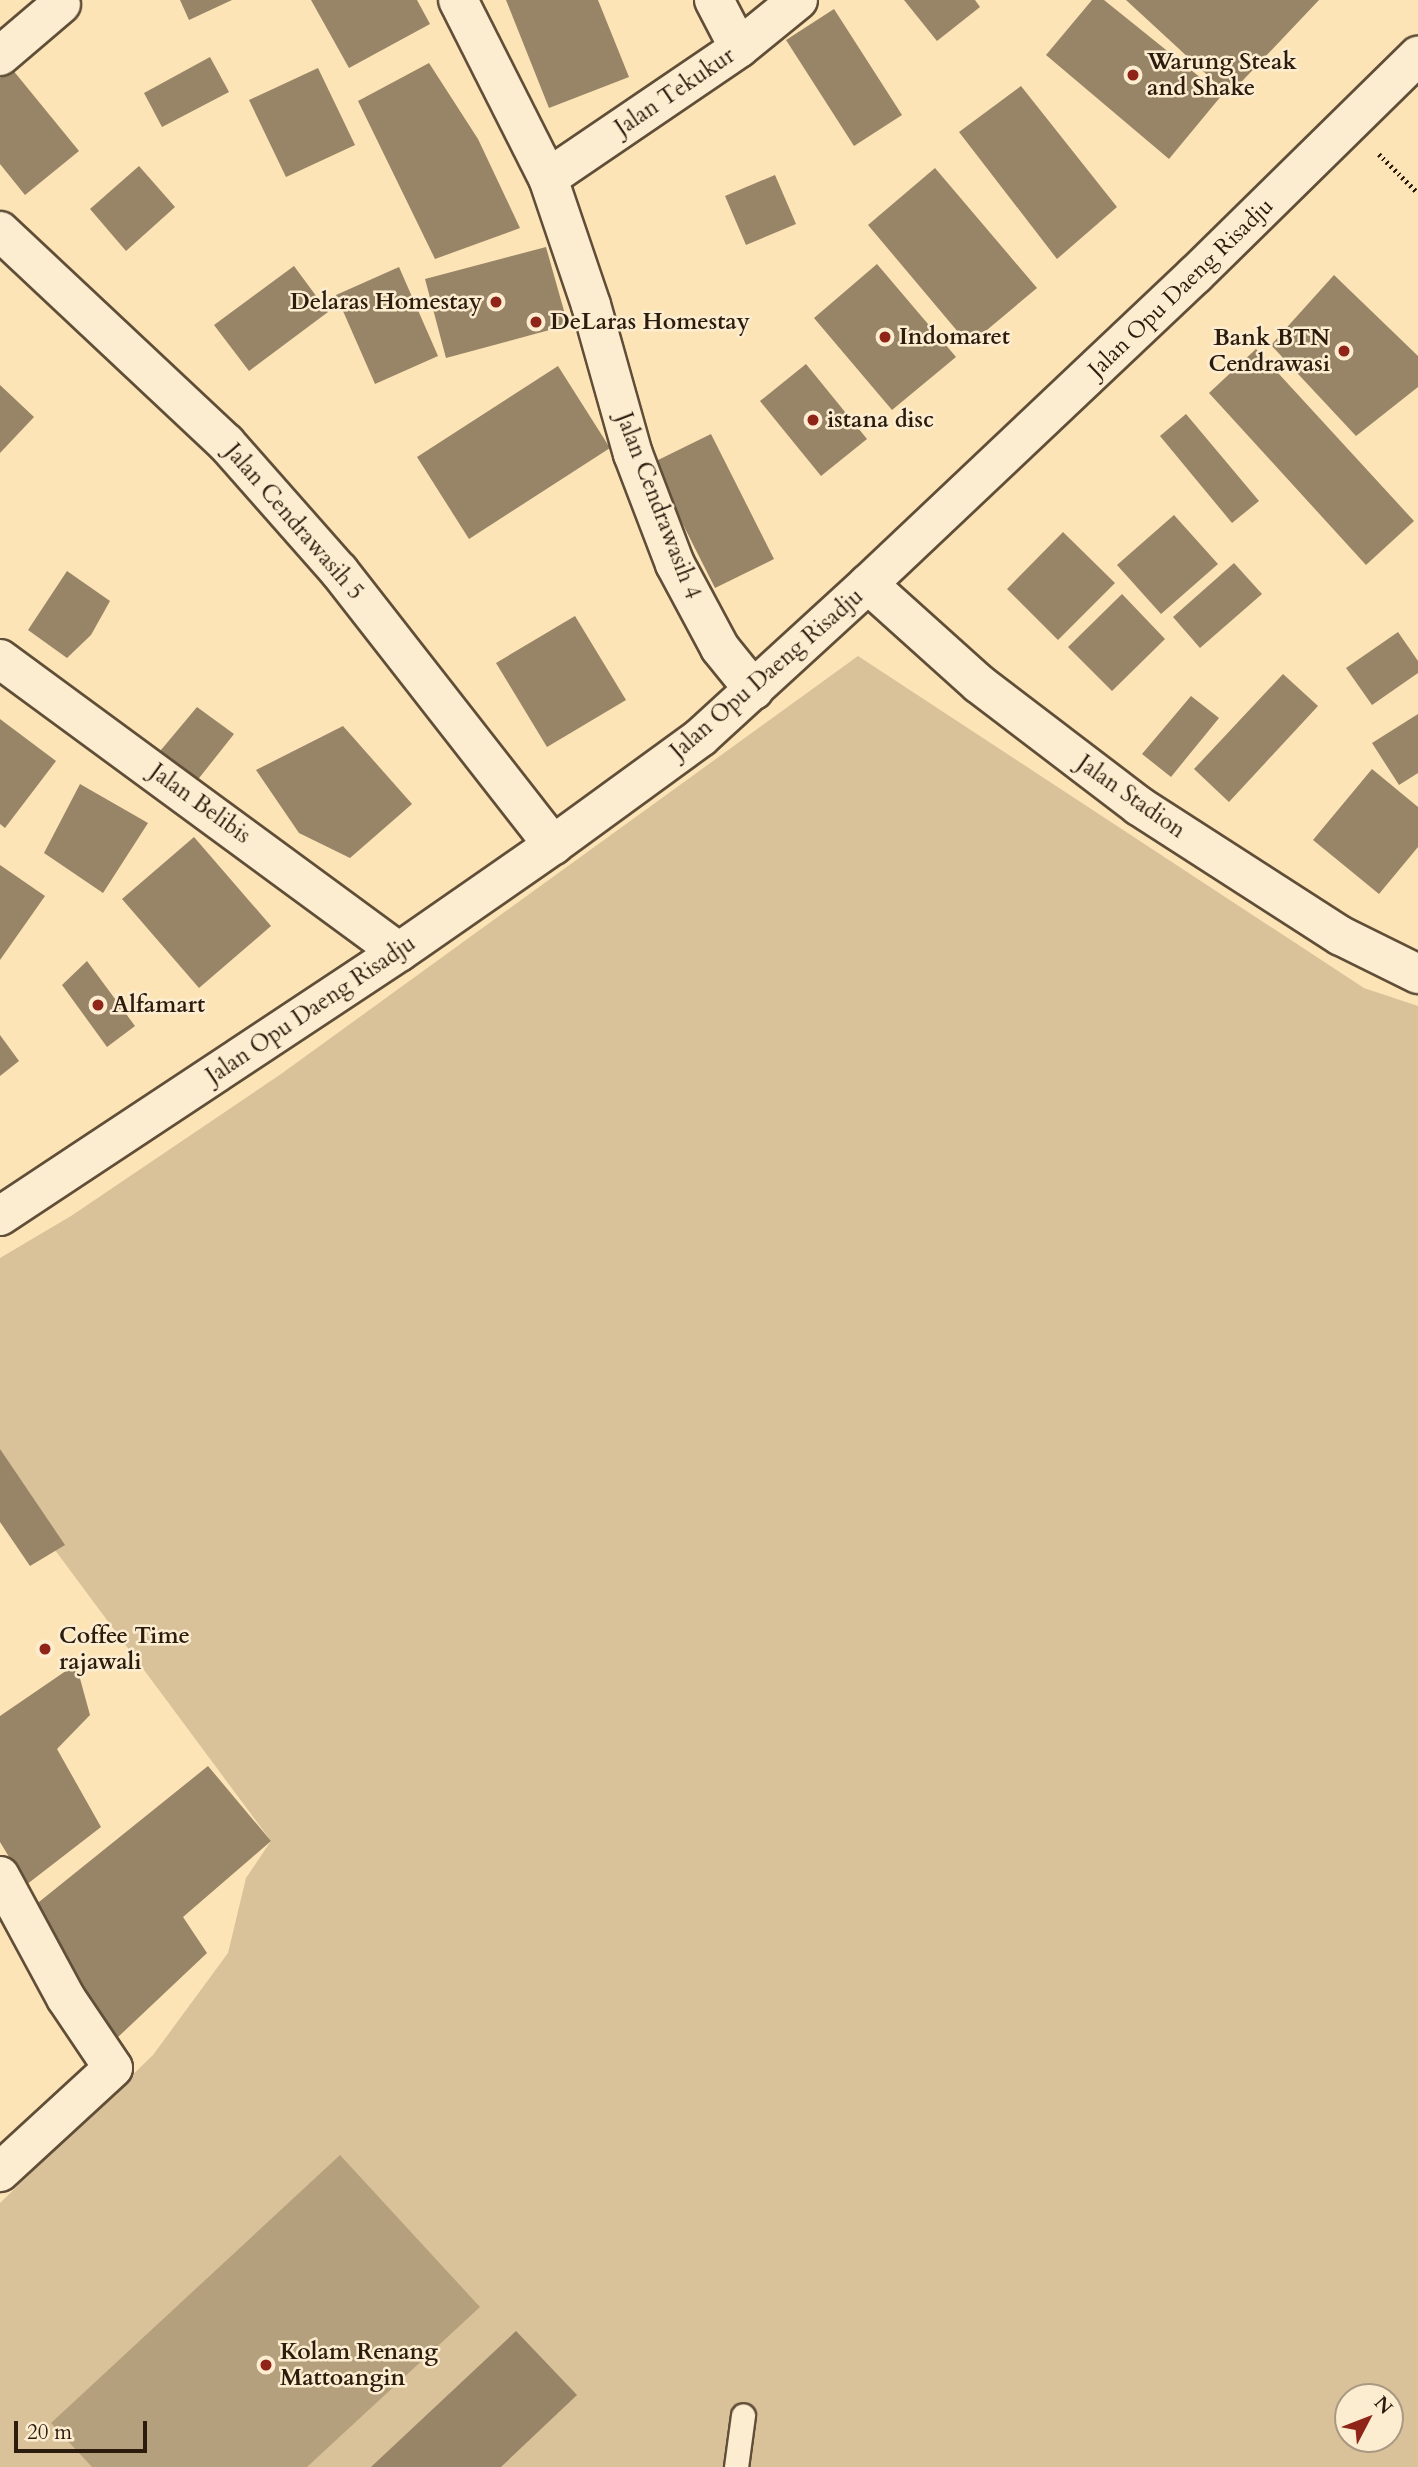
<!DOCTYPE html>
<style>
body{margin:0}
#map{position:relative;width:1418px;height:2467px;overflow:hidden;background:#fce4b7;font-family:Cardo,serif}
div>[style]{position:absolute}
.green>*{inset:0;background:#d9c29a}
.water>*{inset:0;background:#b5a07e}
.building>*{inset:0;background:#988466}
.path>*{height:4.5px;margin-top:-2.25px;transform-origin:0;background:repeating-linear-gradient(90deg,#2c1c0e 0 2px,transparent 0 5.5px)}
.roads{filter:drop-shadow(2px 0 #604e38) drop-shadow(-2px 0 #604e38) drop-shadow(0 2px #604e38) drop-shadow(0 -2px #604e38)}
.lane>*{height:23px;margin:-11.5px;padding:0 11.5px;transform-origin:11.5px;border-radius:11.5px;background:#fdedd0}
.street>*{height:38px;margin:-19px;padding:0 19px;transform-origin:19px;border-radius:19px;background:#fdedd0}
.secondary>*{height:38px;margin:-19px;padding:0 19px;transform-origin:19px;border-radius:19px;background:#fdedd0}
.dots>*{width:19px;height:19px;translate:-50% -50%;box-sizing:border-box;border:4px solid #fdedd0;border-radius:50%}
span{translate:-50% -50%;white-space:nowrap;text-align:center;line-height:1.15;-webkit-text-stroke:5px #fdedd0;paint-order:stroke}
.poi-label{font-size:23px;color:#2c1c0e;font-weight:700}
.left{translate:0 -50%;text-align:left}
.right{translate:-100% -50%;text-align:right}
.street-label{font-size:23px;color:#2c1c0e}
.north{position:absolute;left:1334px;top:2383px;width:70px;height:70px;box-sizing:border-box;background:#fdedd0;border:2px solid #a99982;border-radius:50%;rotate:48deg;font-size:19px;font-weight:700;line-height:28px;text-align:center;color:#2c1c0e}
.north::after{content:'';display:block;margin:auto;width:24px;height:32px;background:#8f2418;clip-path:polygon(50% 0,100% 100%,50% 72%,0 100%)}
.scale{position:absolute;left:14px;top:2421px;width:133px;height:32px;box-sizing:border-box;border:4px solid #2c1c0e;border-top:0;padding-left:9px;font-size:21px;line-height:24px;white-space:nowrap;color:#2c1c0e;-webkit-text-stroke:5px #fdedd0;paint-order:stroke}
</style>
<div id="map">
<div class="green">
<div style="clip-path:polygon(evenodd,858px 656px,1364px 988px,1418px 1006px,1418px 2467px,0 2467px,0 2203px,153px 2055px,228px 1953px,246px 1878px,271px 1841px,0 1476px,0 1258px,71px 1216px,281px 1074px,858px 656px,1348px 2397px,1390px 2397px,1390px 2439px,1348px 2439px,1348px 2397px)"></div>
</div>
<div class="water">
<div style="clip-path:polygon(340px 2155px,480px 2307px,307px 2467px,92px 2467px,51px 2423px)"></div>
</div>
<div class="building">
<div style="clip-path:polygon(180px 0,232px 0,189px 20px)"></div>
<div style="clip-path:polygon(311px 0,417px 0,430px 24px,349px 68px)"></div>
<div style="clip-path:polygon(506px 0,598px 0,629px 77px,549px 108px)"></div>
<div style="clip-path:polygon(904px 0,975px 0,980px 7px,937px 41px)"></div>
<div style="clip-path:polygon(1092px 0,1104px 0,1222px 95px,1169px 159px,1046px 55px)"></div>
<div style="clip-path:polygon(1126px 0,1319px 0,1229px 95px)"></div>
<div style="clip-path:polygon(834px 9px,902px 115px,854px 146px,786px 40px)"></div>
<div style="clip-path:polygon(210px 57px,229px 92px,162px 127px,144px 93px)"></div>
<div style="clip-path:polygon(429px 63px,478px 139px,520px 228px,435px 259px,358px 101px)"></div>
<div style="clip-path:polygon(318px 68px,355px 145px,286px 177px,249px 100px)"></div>
<div style="clip-path:polygon(12px 69px,79px 151px,25px 195px,0 164px,0 78px)"></div>
<div style="clip-path:polygon(1021px 86px,1117px 207px,1057px 259px,959px 132px)"></div>
<div style="clip-path:polygon(139px 166px,175px 207px,126px 251px,90px 209px)"></div>
<div style="clip-path:polygon(935px 168px,1037px 288px,969px 345px,868px 225px)"></div>
<div style="clip-path:polygon(775px 175px,796px 224px,746px 245px,725px 196px)"></div>
<div style="clip-path:polygon(546px 247px,568px 325px,446px 358px,425px 279px)"></div>
<div style="clip-path:polygon(877px 264px,956px 357px,892px 410px,814px 318px)"></div>
<div style="clip-path:polygon(294px 266px,328px 312px,249px 371px,214px 325px)"></div>
<div style="clip-path:polygon(399px 267px,438px 356px,375px 384px,336px 295px)"></div>
<div style="clip-path:polygon(1334px 275px,1418px 356px,1418px 387px,1356px 436px,1271px 345px)"></div>
<div style="clip-path:polygon(1256px 349px,1414px 521px,1366px 565px,1209px 393px)"></div>
<div style="clip-path:polygon(806px 364px,867px 439px,821px 476px,760px 401px)"></div>
<div style="clip-path:polygon(558px 366px,610px 448px,469px 539px,417px 457px)"></div>
<div style="clip-path:polygon(0 385px,34px 417px,0 453px)"></div>
<div style="clip-path:polygon(1186px 414px,1259px 501px,1232px 523px,1160px 436px)"></div>
<div style="clip-path:polygon(711px 434px,774px 559px,715px 588px,652px 463px)"></div>
<div style="clip-path:polygon(1174px 515px,1218px 564px,1161px 614px,1117px 565px)"></div>
<div style="clip-path:polygon(1063px 532px,1115px 583px,1058px 640px,1007px 589px)"></div>
<div style="clip-path:polygon(1234px 563px,1262px 594px,1200px 648px,1173px 617px)"></div>
<div style="clip-path:polygon(67px 571px,110px 601px,91px 635px,67px 658px,28px 630px)"></div>
<div style="clip-path:polygon(1122px 594px,1165px 639px,1112px 691px,1068px 647px)"></div>
<div style="clip-path:polygon(575px 616px,626px 700px,547px 747px,496px 663px)"></div>
<div style="clip-path:polygon(1398px 632px,1418px 661px,1418px 673px,1372px 705px,1346px 668px)"></div>
<div style="clip-path:polygon(1283px 674px,1318px 706px,1229px 802px,1194px 769px)"></div>
<div style="clip-path:polygon(1191px 696px,1219px 718px,1171px 777px,1142px 754px)"></div>
<div style="clip-path:polygon(197px 707px,234px 734px,196px 782px,156px 756px)"></div>
<div style="clip-path:polygon(1418px 714px,1418px 773px,1399px 785px,1372px 743px)"></div>
<div style="clip-path:polygon(0 719px,56px 761px,5px 828px,0 824px)"></div>
<div style="clip-path:polygon(343px 726px,412px 804px,350px 858px,299px 833px,256px 770px)"></div>
<div style="clip-path:polygon(1372px 769px,1418px 807px,1418px 847px,1379px 894px,1313px 840px)"></div>
<div style="clip-path:polygon(80px 784px,148px 823px,103px 893px,44px 853px)"></div>
<div style="clip-path:polygon(194px 837px,271px 926px,199px 988px,122px 899px)"></div>
<div style="clip-path:polygon(0 865px,45px 896px,0 960px)"></div>
<div style="clip-path:polygon(87px 961px,135px 1026px,107px 1047px,62px 985px)"></div>
<div style="clip-path:polygon(0 1035px,19px 1061px,0 1076px)"></div>
<div style="clip-path:polygon(0 1449px,65px 1545px,30px 1566px,0 1522px)"></div>
<div style="clip-path:polygon(76px 1664px,90px 1715px,57px 1749px,101px 1827px,26px 1885px,0 1842px,0 1716px)"></div>
<div style="clip-path:polygon(208px 1766px,271px 1841px,183px 1917px,207px 1953px,117px 2038px,29px 1910px)"></div>
<div style="clip-path:polygon(516px 2331px,577px 2395px,501px 2467px,371px 2467px)"></div>
</div>
<div class="path">
<div style="left:1379px;top:154px;width:55px;rotate:45deg"></div>
</div>
<div class="roads">
<div class="lane">
<div style="left:736px;top:2467px;width:52px;rotate:-82.3deg"></div>
</div>
<div class="street">
<div style="left:458px;top:0;width:199px;rotate:63.2deg"></div>
<div style="left:548px;top:178px;width:134px;rotate:71.3deg"></div>
<div style="left:591px;top:305px;width:155px;rotate:74.3deg"></div>
<div style="left:633px;top:454px;width:118px;rotate:69.1deg"></div>
<div style="left:675px;top:564px;width:95px;rotate:61.8deg"></div>
<div style="left:720px;top:648px;width:54px;rotate:51deg"></div>
<div style="left:714px;top:0;width:54px;rotate:62.5deg"></div>
<div style="left:0;top:56px;width:80px;rotate:-40.4deg"></div>
<div style="left:548px;top:178px;width:231px;rotate:-34.2deg"></div>
<div style="left:739px;top:48px;width:76px;rotate:-39.1deg"></div>
<div style="left:0;top:231px;width:310px;rotate:43.2deg"></div>
<div style="left:226px;top:443px;width:171px;rotate:48.6deg"></div>
<div style="left:339px;top:571px;width:348px;rotate:52deg"></div>
<div style="left:0;top:659px;width:495px;rotate:36.3deg"></div>
<div style="left:0;top:1876px;width:139px;rotate:61.6deg"></div>
<div style="left:66px;top:1998px;width:84px;rotate:56.1deg"></div>
<div style="left:113px;top:2068px;width:154px;rotate:137.4deg"></div>
</div>
<div class="secondary">
<div style="left:868px;top:584px;width:149px;rotate:42deg"></div>
<div style="left:979px;top:684px;width:201px;rotate:37.3deg"></div>
<div style="left:1139px;top:806px;width:240px;rotate:32.8deg"></div>
<div style="left:1341px;top:936px;width:86px;rotate:26.3deg"></div>
<div style="left:0;top:1216px;width:478px;rotate:-33.5deg"></div>
<div style="left:399px;top:952px;width:188px;rotate:-34.8deg"></div>
<div style="left:553px;top:845px;width:183px;rotate:-36.1deg"></div>
<div style="left:701px;top:737px;width:226px;rotate:-42.5deg"></div>
<div style="left:868px;top:584px;width:450px;rotate:-43.4deg"></div>
<div style="left:1195px;top:275px;width:313px;rotate:-44.5deg"></div>
</div>
</div>
<div class="dots">
<div style="left:1133px;top:75px;background:#8f2418"></div>
<div style="left:496px;top:302px;background:#8f2418"></div>
<div style="left:536px;top:322px;background:#8f2418"></div>
<div style="left:885px;top:337px;background:#8f2418"></div>
<div style="left:1344px;top:351px;background:#8f2418"></div>
<div style="left:813px;top:420px;background:#8f2418"></div>
<div style="left:98px;top:1005px;background:#8f2418"></div>
<div style="left:45px;top:1649px;background:#8f2418"></div>
<div style="left:266px;top:2365px;background:#8f2418"></div>
</div>
<div class="poi-label">
<span class="left" style="left:1147px;top:75px">Warung Steak<br>and Shake</span>
<span class="right" style="left:482px;top:302px">Delaras Homestay</span>
<span class="left" style="left:550px;top:322px">DeLaras Homestay</span>
<span class="left" style="left:899px;top:337px">Indomaret</span>
<span class="right" style="left:1330px;top:351px">Bank BTN<br>Cendrawasi</span>
<span class="left" style="left:827px;top:420px">istana disc</span>
<span class="left" style="left:112px;top:1005px">Alfamart</span>
<span class="left" style="left:59px;top:1649px">Coffee Time<br>rajawali</span>
<span class="left" style="left:280px;top:2365px">Kolam Renang<br>Mattoangin</span>
</div>
<div class="street-label">
<span style="left:675px;top:92px;rotate:-34deg">Jalan Tekukur</span>
<span style="left:1181px;top:288px;rotate:-44deg">Jalan Opu Daeng Risadju</span>
<span style="left:658px;top:506px;rotate:69deg">Jalan Cendrawasih 4</span>
<span style="left:294px;top:522px;rotate:49deg">Jalan Cendrawasih 5</span>
<span style="left:767px;top:674px;rotate:-41deg">Jalan Opu Daeng Risadju</span>
<span style="left:1131px;top:797px;rotate:35deg">Jalan Stadion</span>
<span style="left:200px;top:804px;rotate:36deg">Jalan Belibis</span>
<span style="left:311px;top:1010px;rotate:-34deg">Jalan Opu Daeng Risadju</span>
</div>
<div class="north">N</div>
<div class="scale">20 m</div>
</div>
